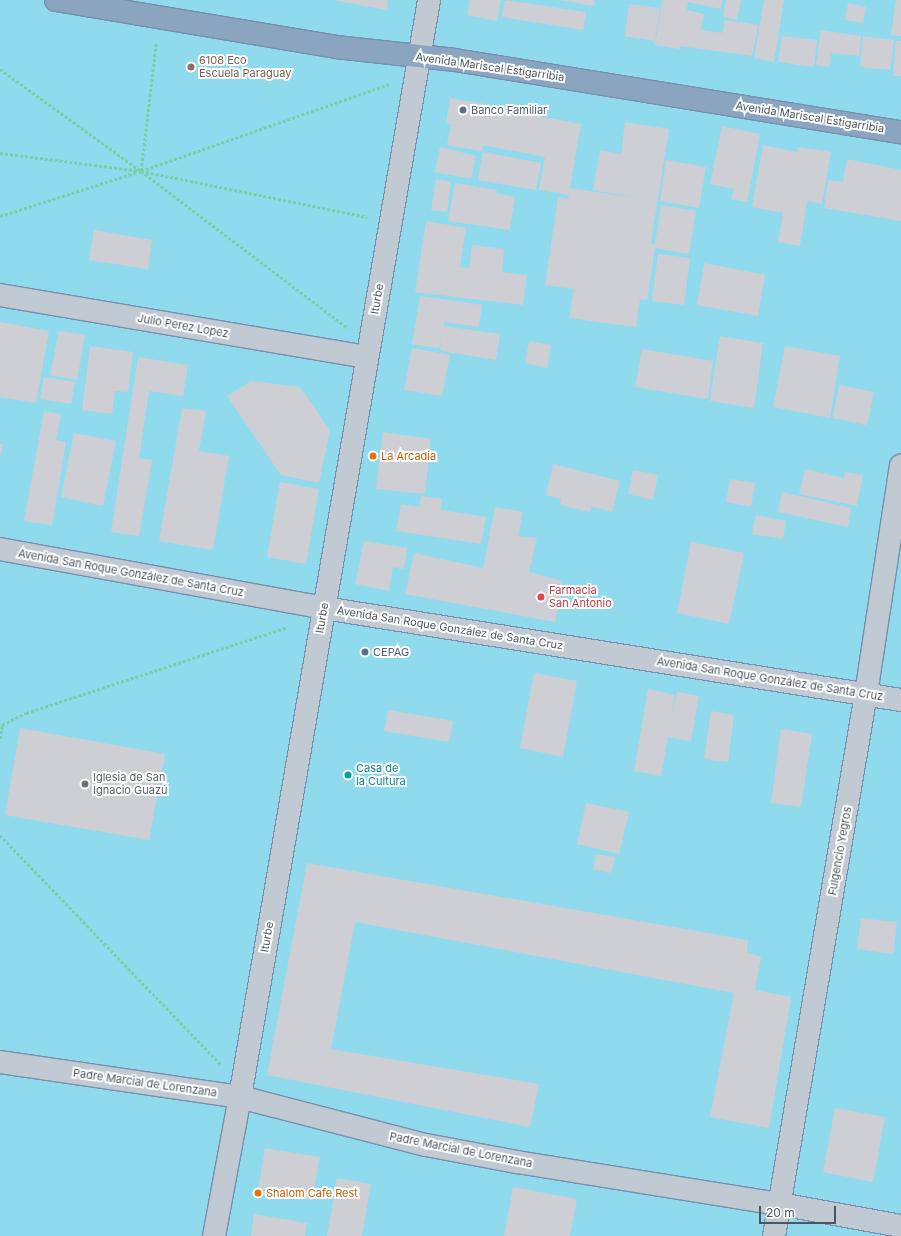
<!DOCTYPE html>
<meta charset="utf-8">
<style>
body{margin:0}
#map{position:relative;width:901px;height:1236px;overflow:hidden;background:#f5f3f3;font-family:Inter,sans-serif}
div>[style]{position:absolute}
.water>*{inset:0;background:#90daee}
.building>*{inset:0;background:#cdcfd5}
.path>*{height:2.5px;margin-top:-1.25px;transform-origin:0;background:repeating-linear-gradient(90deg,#7ad0a6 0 3px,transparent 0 5px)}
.roads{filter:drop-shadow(1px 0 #7690ad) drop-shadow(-1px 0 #7690ad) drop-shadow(0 1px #7690ad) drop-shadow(0 -1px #7690ad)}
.minor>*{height:22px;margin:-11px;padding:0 11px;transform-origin:11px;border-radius:11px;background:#c1cad2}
.highway>*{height:22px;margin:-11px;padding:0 11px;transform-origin:11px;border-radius:11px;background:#8ba5c1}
.dots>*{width:11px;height:11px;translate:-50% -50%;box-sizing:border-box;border:2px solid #fff;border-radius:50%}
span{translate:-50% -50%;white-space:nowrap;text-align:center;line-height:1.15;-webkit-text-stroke:4px #fff;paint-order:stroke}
.education-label{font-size:11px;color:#785e54}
.left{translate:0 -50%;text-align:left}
.street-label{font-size:11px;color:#4a5661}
.service-label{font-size:11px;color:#4e5e75}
.food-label{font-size:11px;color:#c56008}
.health-label{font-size:11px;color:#be3a42}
.culture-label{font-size:11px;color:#0d838f}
.worship-label{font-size:11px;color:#5b616d}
.scale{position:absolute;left:759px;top:1206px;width:77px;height:18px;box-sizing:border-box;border:2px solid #4a5661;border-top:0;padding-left:5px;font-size:12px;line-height:14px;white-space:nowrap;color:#4a5661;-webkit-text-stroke:3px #fff;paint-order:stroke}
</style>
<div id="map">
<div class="water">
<div style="clip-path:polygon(0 0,901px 0,901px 1236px,0 1236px)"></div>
</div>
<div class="building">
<div style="clip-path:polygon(333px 0,388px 0,387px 10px)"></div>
<div style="clip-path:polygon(470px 0,501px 0,497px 21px,467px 15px)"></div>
<div style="clip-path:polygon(505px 0,586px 12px,583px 30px,502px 17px)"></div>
<div style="clip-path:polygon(558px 0,595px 0,594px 6px)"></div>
<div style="clip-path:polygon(662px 0,722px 0,721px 9px,688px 2px,687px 10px,704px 14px,701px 30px,722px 33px,725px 20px,758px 25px,752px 56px,680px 46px,680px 49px,655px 45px)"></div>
<div style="clip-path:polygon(726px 0,741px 0,737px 20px,723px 17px)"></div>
<div style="clip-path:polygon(764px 0,784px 0,774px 62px,754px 58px)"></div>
<div style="clip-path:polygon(896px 0,901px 0,901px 36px,891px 35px)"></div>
<div style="clip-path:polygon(848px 3px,866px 7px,863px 23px,845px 20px)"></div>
<div style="clip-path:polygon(629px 4px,660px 8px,655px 41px,625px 36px)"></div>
<div style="clip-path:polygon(821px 30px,861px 36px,859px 56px,831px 53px,829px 67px,816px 65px)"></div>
<div style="clip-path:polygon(782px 36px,817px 40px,814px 67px,778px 62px)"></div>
<div style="clip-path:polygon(863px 36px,894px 40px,890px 70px,860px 67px)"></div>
<div style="clip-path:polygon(896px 41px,901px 41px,901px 76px,893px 76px)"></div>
<div style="clip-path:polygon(450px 98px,491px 105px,490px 107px,581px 124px,570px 188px,643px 199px,593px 190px,600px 150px,621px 154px,625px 122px,669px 129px,651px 243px,655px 244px,661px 205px,696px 211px,689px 254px,655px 248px,647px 300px,640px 299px,636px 327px,569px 318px,574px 289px,545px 285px,558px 197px,568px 199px,569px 195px,539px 190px,545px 157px,483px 145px,482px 151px,447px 145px,451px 124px,446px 123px)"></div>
<div style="clip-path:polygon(722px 126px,760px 134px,747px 202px,731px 199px,734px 189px,710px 184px)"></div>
<div style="clip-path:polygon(763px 145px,797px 152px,798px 147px,831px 152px,822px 204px,807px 201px,800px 246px,778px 242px,783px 213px,752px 207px)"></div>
<div style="clip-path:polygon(440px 147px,476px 156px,471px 179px,435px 172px)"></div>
<div style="clip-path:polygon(483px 152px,541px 163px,536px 190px,478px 180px)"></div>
<div style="clip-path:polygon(847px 159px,901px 170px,901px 221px,824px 208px,828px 180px,843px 182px)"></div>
<div style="clip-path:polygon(666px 160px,706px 167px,699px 208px,660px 201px)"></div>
<div style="clip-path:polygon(436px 179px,451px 182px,447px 212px,431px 210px)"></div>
<div style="clip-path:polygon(455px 183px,497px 190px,496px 193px,515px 197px,510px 230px,448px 221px)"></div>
<div style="clip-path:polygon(426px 221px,466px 228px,460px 267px,469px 268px,472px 245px,504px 249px,502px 272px,527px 275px,523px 305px,415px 292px)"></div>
<div style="clip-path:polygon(94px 230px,152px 240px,148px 269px,89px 260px)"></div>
<div style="clip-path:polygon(658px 254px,690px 258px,684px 305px,652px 301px)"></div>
<div style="clip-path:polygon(704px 263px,765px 275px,758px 316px,697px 305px)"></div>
<div style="clip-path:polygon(420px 296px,482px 305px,479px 327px,444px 322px,444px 326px,500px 334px,496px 360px,440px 351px,441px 339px,439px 348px,412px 344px)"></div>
<div style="clip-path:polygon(0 322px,49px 331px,36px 403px,0 397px)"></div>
<div style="clip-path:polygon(59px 331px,85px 335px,77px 380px,50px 375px)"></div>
<div style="clip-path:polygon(720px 336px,763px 343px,754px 408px,710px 401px)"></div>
<div style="clip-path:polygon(529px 341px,551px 345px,547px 368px,525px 363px)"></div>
<div style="clip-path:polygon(90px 346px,133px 352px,128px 392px,115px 391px,112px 414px,82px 410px)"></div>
<div style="clip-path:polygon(785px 346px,840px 356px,830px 418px,773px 407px)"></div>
<div style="clip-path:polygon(412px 348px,450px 355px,442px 396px,404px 390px)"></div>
<div style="clip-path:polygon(642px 349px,713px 361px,708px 399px,635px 387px)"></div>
<div style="clip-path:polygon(138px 357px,188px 365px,183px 396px,149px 391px,139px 458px,152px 460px,139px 536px,111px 532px)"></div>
<div style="clip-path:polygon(44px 377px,75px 382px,71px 404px,40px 399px)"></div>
<div style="clip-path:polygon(251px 381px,300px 387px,330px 430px,319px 483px,281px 475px,227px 396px)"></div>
<div style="clip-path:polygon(839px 385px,874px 392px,867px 425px,833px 418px)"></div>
<div style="clip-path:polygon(182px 408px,206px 411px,199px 451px,229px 456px,213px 550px,159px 541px)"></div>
<div style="clip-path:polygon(44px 411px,61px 414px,56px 440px,66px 442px,52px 525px,24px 521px)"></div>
<div style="clip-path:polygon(383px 432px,431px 439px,425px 494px,376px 489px)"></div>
<div style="clip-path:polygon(74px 433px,116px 441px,103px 506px,61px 497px)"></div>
<div style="clip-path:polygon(0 444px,3px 444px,1px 455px,0 455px)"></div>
<div style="clip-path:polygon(553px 464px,620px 481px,612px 512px,591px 506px,590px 512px,560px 505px,561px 499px,546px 495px)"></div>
<div style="clip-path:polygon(805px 469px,844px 478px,845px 472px,863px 475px,857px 506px,799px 494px)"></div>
<div style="clip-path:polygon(633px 470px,658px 475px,653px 500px,628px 494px)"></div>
<div style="clip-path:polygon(730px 479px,755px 483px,751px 507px,726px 502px)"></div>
<div style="clip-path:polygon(280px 482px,319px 489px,306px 564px,267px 557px)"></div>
<div style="clip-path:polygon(782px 492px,851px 508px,848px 527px,778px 512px)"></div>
<div style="clip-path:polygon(421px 496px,442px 499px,441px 510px,486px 517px,481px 544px,396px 531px,401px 504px,419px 507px)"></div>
<div style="clip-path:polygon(495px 507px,523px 512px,518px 536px,537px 538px,529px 572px,563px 581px,555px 622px,405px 594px,414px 553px,483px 568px)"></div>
<div style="clip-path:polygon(756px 515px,786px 521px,783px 539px,752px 534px)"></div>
<div style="clip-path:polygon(364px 541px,407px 548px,404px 569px,393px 567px,389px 591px,355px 584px)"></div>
<div style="clip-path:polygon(691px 542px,744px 553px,729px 624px,677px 613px)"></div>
<div style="clip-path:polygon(534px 673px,577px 681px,563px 757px,520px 748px)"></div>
<div style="clip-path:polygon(648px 689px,675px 695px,672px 714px,677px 692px,699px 696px,691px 741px,668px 737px,661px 776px,634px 771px)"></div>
<div style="clip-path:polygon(388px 710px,453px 721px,449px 742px,384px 731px)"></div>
<div style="clip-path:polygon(711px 711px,734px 715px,728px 762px,704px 759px)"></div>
<div style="clip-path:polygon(20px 728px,165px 754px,149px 840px,5px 815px)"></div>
<div style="clip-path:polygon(781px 729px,812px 734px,801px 807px,771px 803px)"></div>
<div style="clip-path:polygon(586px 803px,629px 812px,619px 854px,577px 844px)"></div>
<div style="clip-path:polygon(596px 854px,615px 857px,611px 873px,593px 869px)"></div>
<div style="clip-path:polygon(307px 863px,748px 940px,747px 952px,761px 957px,755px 990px,791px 997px,769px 1128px,710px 1117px,734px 993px,355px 922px,331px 1049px,539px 1084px,530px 1127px,267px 1075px)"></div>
<div style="clip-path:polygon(861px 918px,897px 922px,893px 954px,857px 949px)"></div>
<div style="clip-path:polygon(835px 1108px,885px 1117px,873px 1182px,823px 1172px)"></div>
<div style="clip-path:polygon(265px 1148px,320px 1157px,312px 1200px,258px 1191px)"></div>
<div style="clip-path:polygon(337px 1178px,371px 1184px,362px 1236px,327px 1236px)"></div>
<div style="clip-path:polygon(513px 1187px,577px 1199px,570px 1236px,504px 1236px)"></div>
<div style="clip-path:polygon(254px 1214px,307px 1223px,305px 1236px,251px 1236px)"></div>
</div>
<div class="path">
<div style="left:0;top:69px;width:174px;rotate:35.9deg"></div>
<div style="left:141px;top:171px;width:260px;rotate:37.2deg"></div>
<div style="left:0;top:153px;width:142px;rotate:7.3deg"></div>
<div style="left:141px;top:171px;width:231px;rotate:11.5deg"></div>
<div style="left:141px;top:171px;width:128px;rotate:-83.3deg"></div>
<div style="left:0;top:216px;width:148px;rotate:-17.7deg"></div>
<div style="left:141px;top:171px;width:263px;rotate:-19.3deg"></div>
<div style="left:0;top:739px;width:14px;rotate:-82deg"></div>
<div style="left:2px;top:725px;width:27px;rotate:-27deg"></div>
<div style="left:26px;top:713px;width:275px;rotate:-18.2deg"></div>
<div style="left:0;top:835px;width:318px;rotate:46.1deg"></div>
</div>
<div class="roads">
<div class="minor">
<div style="left:0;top:295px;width:372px;rotate:9.6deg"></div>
<div style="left:0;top:549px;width:329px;rotate:10.3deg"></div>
<div style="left:324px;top:608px;width:584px;rotate:9.06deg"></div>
<div style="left:0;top:1062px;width:243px;rotate:8.3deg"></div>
<div style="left:240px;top:1097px;width:192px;rotate:14.5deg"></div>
<div style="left:426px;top:1145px;width:93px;rotate:10.6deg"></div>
<div style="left:517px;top:1162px;width:266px;rotate:9.1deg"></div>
<div style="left:780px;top:1204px;width:123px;rotate:10.3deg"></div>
<div style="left:214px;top:1236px;width:141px;rotate:-79.4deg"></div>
<div style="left:240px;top:1097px;width:1113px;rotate:-80.22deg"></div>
<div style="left:774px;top:1236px;width:550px;rotate:-80.37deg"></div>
<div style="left:866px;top:694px;width:231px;rotate:-81.3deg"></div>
</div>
<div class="highway">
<div style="left:56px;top:0;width:284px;rotate:9.5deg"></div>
<div style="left:336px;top:47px;width:120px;rotate:6.2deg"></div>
<div style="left:455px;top:60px;width:452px;rotate:9.2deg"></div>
</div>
</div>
<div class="dots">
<div style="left:191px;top:67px;background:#8d6e63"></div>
<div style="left:463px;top:110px;background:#5c6f8a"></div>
<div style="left:373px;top:456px;background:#e8710a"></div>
<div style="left:541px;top:597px;background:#e0444e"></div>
<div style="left:365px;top:652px;background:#5c6f8a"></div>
<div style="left:348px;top:775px;background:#0f9aa8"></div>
<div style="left:85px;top:784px;background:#6b7280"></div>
<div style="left:258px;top:1193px;background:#e8710a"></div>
</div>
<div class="education-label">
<span class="left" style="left:199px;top:67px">6108 Eco<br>Escuela Paraguay</span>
</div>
<div class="street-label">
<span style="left:490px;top:67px;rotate:8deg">Avenida Mariscal Estigarribia</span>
<span style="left:810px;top:117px;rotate:9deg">Avenida Mariscal Estigarribia</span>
<span style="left:377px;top:299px;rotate:-80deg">Iturbe</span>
<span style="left:183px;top:326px;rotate:10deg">Julio Perez Lopez</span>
<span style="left:131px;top:573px;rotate:10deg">Avenida San Roque González de Santa Cruz</span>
<span style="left:322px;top:618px;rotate:-80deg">Iturbe</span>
<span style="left:450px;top:628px;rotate:9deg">Avenida San Roque González de Santa Cruz</span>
<span style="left:770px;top:679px;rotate:9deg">Avenida San Roque González de Santa Cruz</span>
<span style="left:840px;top:851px;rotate:-80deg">Fulgencio Yegros</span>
<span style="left:267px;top:937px;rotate:-80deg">Iturbe</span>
<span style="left:145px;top:1083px;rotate:8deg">Padre Marcial de Lorenzana</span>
<span style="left:461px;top:1150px;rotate:11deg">Padre Marcial de Lorenzana</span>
</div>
<div class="service-label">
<span class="left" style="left:471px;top:110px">Banco Familiar</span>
<span class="left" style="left:373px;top:652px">CEPAG</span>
</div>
<div class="food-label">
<span class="left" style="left:381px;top:456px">La Arcadia</span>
<span class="left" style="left:266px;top:1193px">Shalom Cafe Rest</span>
</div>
<div class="health-label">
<span class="left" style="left:549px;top:597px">Farmacia<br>San Antonio</span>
</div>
<div class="culture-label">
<span class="left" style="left:356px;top:775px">Casa de<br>la Cultura</span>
</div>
<div class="worship-label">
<span class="left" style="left:93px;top:784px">Iglesia de San<br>Ignacio Guazú</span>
</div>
<div class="scale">20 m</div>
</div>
